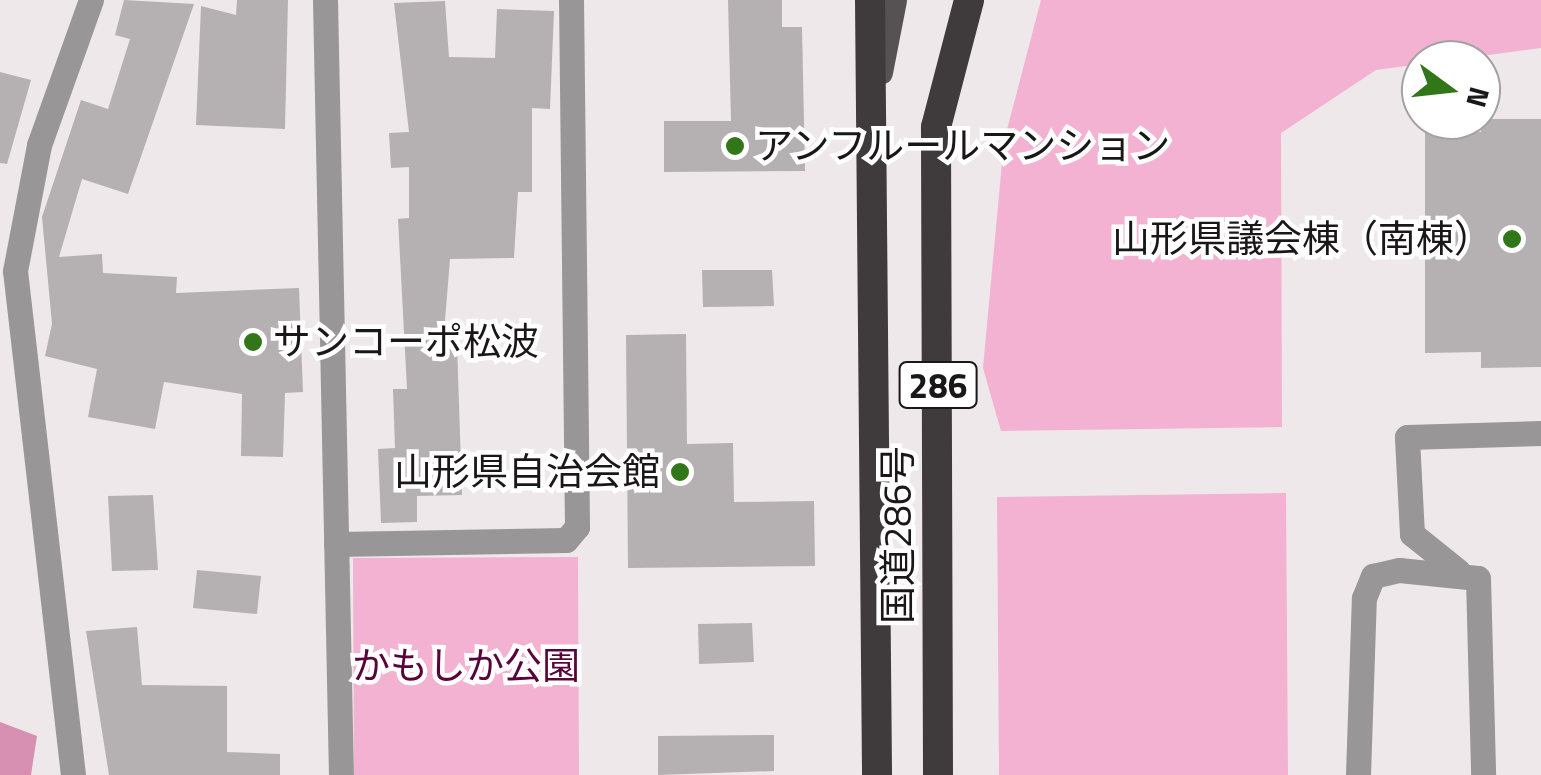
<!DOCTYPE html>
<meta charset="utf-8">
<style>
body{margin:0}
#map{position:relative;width:1541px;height:775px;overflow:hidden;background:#eee8ea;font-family:"Titillium Web","Noto Sans JP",sans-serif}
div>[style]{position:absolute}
.green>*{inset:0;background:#f3b2d1}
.water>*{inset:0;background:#d790b2}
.building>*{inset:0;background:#b5b0b2}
.minor>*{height:25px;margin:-12.5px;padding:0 12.5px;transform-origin:12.5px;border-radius:12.5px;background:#989697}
.major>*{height:25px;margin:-12.5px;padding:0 12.5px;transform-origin:12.5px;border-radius:12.5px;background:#565254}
.highway>*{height:30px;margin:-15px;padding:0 15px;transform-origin:15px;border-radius:15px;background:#3f3a3c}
.dots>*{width:28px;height:28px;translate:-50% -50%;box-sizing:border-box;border:5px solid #fff;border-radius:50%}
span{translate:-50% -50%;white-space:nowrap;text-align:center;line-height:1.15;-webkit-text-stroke:9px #fff;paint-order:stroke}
.shield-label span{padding:2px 8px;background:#fff;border:2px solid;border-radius:8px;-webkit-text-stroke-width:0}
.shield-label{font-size:35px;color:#1a1718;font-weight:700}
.poi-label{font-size:38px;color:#1a1718}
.left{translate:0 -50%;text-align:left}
.right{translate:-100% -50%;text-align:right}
.street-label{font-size:38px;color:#1a1718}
.park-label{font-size:38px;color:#5a033b}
.north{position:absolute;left:1401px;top:40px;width:100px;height:100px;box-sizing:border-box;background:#fff;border:2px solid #a3a2a3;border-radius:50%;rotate:105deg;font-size:28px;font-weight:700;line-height:40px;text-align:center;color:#1a1718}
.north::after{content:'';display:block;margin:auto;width:35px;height:45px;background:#317618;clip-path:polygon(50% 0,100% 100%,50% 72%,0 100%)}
</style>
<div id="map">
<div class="green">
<div style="clip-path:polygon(1041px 0,1541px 0,1541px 48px,1376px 70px,1281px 133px,1282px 427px,1001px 431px,983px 368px,1004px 141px)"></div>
<div style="clip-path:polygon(1286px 493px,1288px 775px,999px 775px,997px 497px)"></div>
<div style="clip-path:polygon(578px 557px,579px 775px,354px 775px,353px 558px)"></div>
</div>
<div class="water">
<div style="clip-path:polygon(0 722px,37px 736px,31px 775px,0 775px)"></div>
</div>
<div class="building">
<div style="clip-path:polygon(124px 0,194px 4px,128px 194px,82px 179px,59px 257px,102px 254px,103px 273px,177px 277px,176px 293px,299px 288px,303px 392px,285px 393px,283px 457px,241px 456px,242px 394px,164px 382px,155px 429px,88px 417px,97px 369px,45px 356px,52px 324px,42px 217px,81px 100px,108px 109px,130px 39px,115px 35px)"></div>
<div style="clip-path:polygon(237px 0,288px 0,285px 129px,196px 125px,201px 6px,236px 15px)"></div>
<div style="clip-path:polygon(728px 0,782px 0,782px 27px,802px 27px,805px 171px,664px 172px,664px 121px,731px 121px)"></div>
<div style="clip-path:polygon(445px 1px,449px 57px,495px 58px,497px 9px,554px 11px,550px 109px,532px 108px,532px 192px,518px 192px,514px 258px,450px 259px,443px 345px,457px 344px,462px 495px,417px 496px,417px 522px,381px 523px,378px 449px,395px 448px,393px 389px,407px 389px,398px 219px,409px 218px,409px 167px,391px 168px,389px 133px,409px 132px,394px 3px)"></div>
<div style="clip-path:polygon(0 72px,31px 80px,7px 164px,0 163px)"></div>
<div style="clip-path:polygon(1481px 119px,1541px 119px,1541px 367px,1481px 368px,1481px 352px,1425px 353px,1425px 132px,1481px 132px)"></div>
<div style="clip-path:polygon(702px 270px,772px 270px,774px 306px,703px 307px)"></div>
<div style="clip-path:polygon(686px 334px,687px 444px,733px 443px,734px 502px,814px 501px,815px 566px,628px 568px,626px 335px)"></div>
<div style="clip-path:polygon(153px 495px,158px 570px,112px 571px,108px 496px)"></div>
<div style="clip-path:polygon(197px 570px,261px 576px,257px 614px,193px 608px)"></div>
<div style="clip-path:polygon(752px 623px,754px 662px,699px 664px,698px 624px)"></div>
<div style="clip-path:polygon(137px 627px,142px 685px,227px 686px,227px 752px,280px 754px,280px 775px,109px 775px,86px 631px)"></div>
<div style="clip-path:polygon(774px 735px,774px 771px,658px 775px,658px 736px)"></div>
</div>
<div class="minor">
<div style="left:325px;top:0;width:775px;rotate:88.82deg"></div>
<div style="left:336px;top:544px;width:230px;rotate:-1deg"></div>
<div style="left:566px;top:540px;width:17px;rotate:-50deg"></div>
<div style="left:577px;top:527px;width:527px;rotate:-90.65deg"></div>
<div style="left:1458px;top:571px;width:59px;rotate:-141.2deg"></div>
<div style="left:1412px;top:534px;width:97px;rotate:-93deg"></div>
<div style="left:1407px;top:437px;width:134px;rotate:-1.7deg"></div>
<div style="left:73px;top:775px;width:507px;rotate:-96.56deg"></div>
<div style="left:15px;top:271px;width:128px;rotate:-79.2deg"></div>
<div style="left:39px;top:145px;width:154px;rotate:-70.3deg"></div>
<div style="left:1358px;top:775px;width:177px;rotate:-88.1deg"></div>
<div style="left:1364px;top:598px;width:24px;rotate:-68deg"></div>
<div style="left:1373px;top:576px;width:27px;rotate:-13deg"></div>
<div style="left:1399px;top:570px;width:79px;rotate:5.8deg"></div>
<div style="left:1478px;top:578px;width:197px;rotate:88.5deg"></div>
</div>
<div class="major">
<div style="left:880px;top:72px;width:73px;rotate:-79deg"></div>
</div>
<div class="highway">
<div style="left:870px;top:0;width:775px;rotate:89.48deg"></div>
<div style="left:938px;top:775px;width:648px;rotate:-90.18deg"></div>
<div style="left:936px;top:127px;width:131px;rotate:-75.4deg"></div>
</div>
<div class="dots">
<div style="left:735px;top:146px;background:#317618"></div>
<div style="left:1512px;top:239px;background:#317618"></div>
<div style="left:253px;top:342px;background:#317618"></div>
<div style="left:680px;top:472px;background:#317618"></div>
</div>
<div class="shield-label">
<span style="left:938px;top:385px">286</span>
</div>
<div class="poi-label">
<span class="left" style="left:755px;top:146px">アンフルールマンション</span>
<span class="right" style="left:1492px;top:239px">山形県議会棟（南棟）</span>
<span class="left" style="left:273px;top:342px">サンコーポ松波</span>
<span class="right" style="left:660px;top:472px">山形県自治会館</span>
</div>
<div class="street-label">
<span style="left:898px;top:535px;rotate:-90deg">国道286号</span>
</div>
<div class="park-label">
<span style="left:466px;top:666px">かもしか公園</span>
</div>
<div class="north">N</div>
</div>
